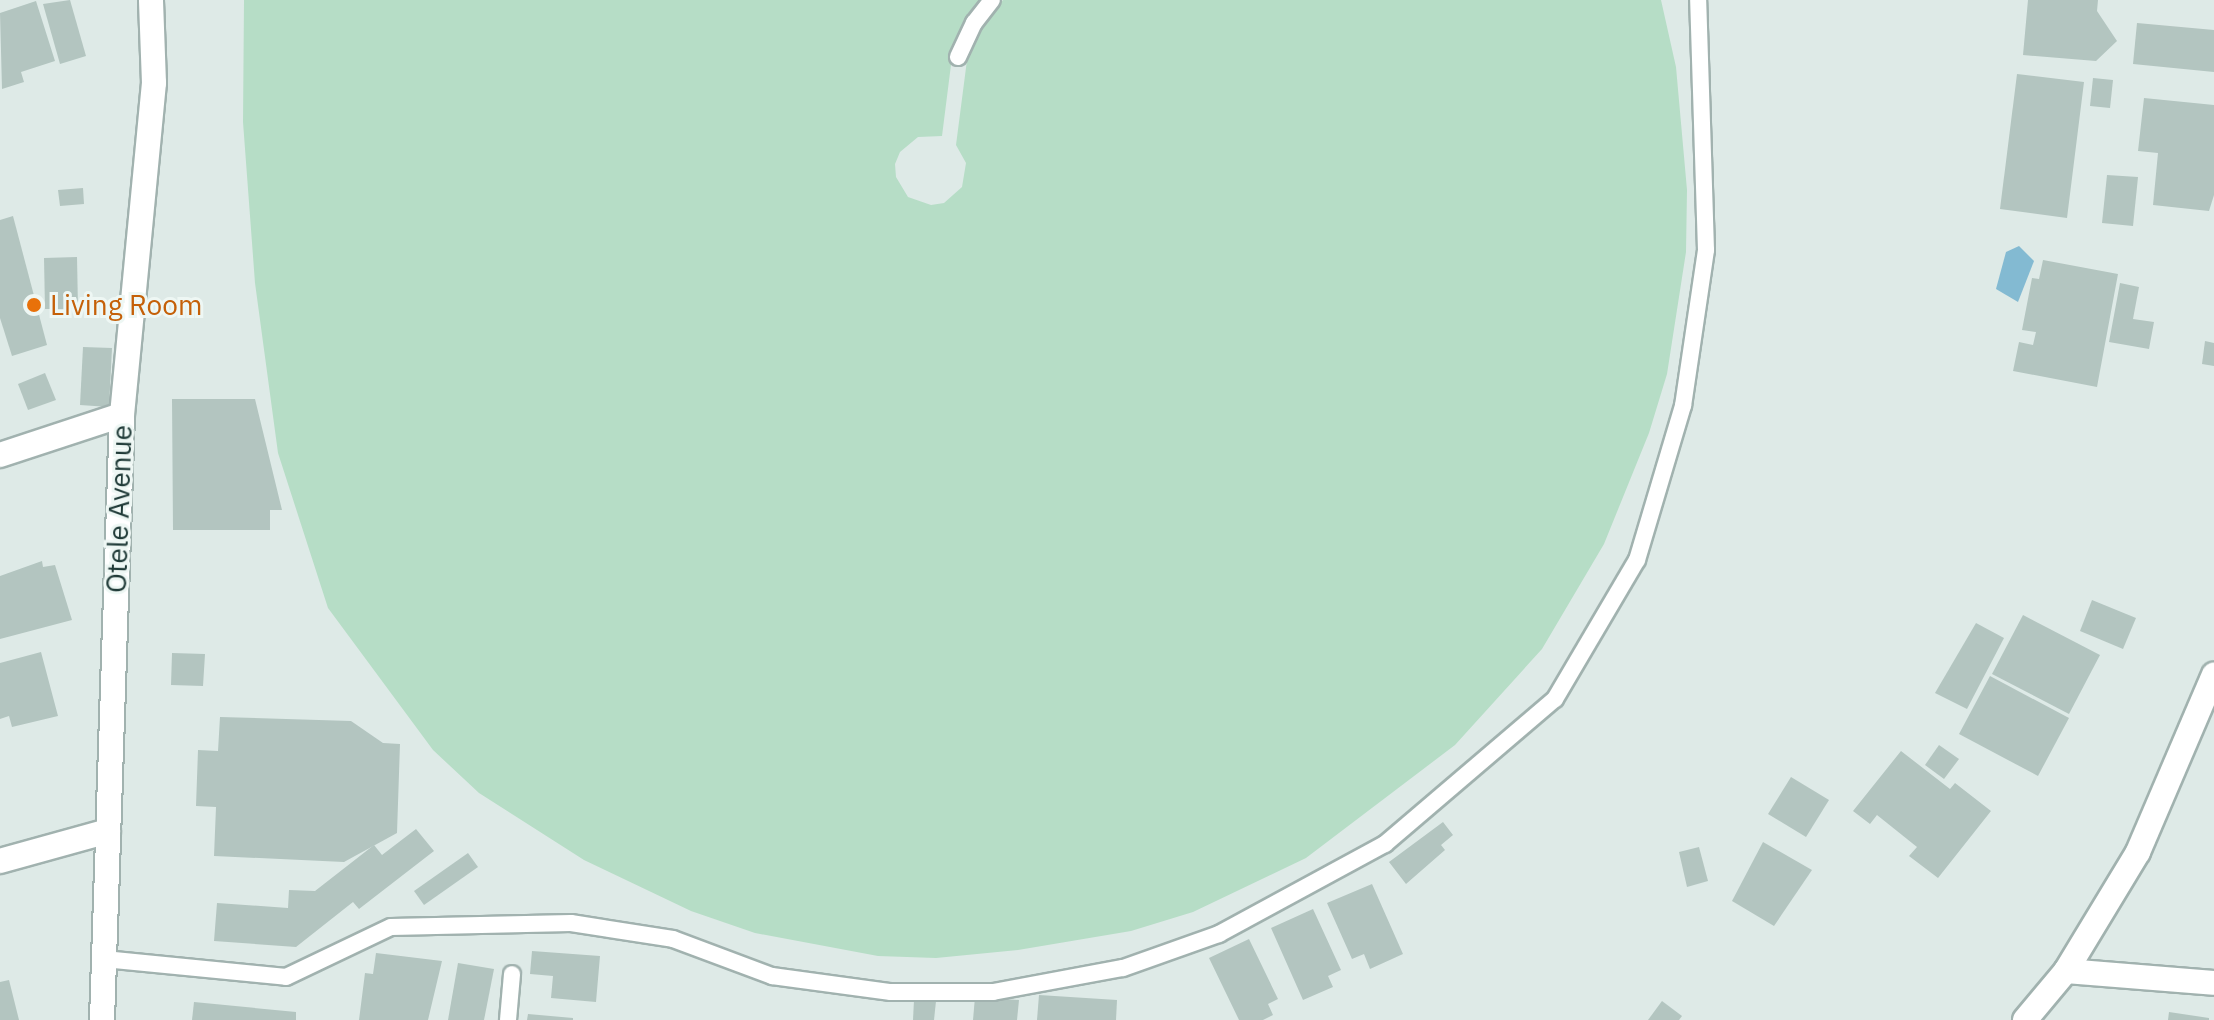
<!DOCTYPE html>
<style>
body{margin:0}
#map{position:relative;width:2214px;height:1020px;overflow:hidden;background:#deeae7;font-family:"IBM Plex Sans",sans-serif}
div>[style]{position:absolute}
.green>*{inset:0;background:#b6ddc6}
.water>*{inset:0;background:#83bad2}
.building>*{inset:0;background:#b3c5c0}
.roads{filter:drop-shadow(2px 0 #a1b2af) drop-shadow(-2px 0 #a1b2af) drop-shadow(0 2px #a1b2af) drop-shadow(0 -2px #a1b2af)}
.lane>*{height:16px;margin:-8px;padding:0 8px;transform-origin:8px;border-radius:8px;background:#fff}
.street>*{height:24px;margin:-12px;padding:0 12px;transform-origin:12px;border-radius:12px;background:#fff}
.dots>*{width:22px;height:22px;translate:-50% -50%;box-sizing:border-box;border:4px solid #eef7f4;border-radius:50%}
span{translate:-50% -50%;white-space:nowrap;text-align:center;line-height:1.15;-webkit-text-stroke:6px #eef7f4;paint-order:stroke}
.food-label{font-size:28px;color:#c56008}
.left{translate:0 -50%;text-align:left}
.street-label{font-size:28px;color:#1f3a37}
</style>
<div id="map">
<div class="green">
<div style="clip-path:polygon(244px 0,982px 0,968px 17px,952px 57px,942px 136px,918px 137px,900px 152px,895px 164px,896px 177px,908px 197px,931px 205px,944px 203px,962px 187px,966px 163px,956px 145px,967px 60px,983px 25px,1003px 0,1661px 0,1676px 67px,1687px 190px,1686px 252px,1667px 374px,1649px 433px,1604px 544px,1542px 649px,1455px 745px,1306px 858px,1193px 912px,1131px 931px,1018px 950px,936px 958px,878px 956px,755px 933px,691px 911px,584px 860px,479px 793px,433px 750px,328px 608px,278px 453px,255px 283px,243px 122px)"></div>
</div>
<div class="water">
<div style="clip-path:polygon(2019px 246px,2034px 261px,2018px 302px,1996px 289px,2006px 252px)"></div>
</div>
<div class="building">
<div style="clip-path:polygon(70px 0,86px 56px,60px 64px,43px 4px)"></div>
<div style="clip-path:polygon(2028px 0,2098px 0,2097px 11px,2117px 41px,2096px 61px,2023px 55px)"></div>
<div style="clip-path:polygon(36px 1px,55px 61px,21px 72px,24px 82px,2px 89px,0 13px)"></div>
<div style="clip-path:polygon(2137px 23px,2214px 30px,2214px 72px,2133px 64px)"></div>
<div style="clip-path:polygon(2017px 74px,2084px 82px,2067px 218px,2000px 209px)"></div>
<div style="clip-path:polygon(2093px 78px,2113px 80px,2110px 108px,2090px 106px)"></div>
<div style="clip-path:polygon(2144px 98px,2214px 105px,2214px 195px,2209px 211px,2153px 205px,2158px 153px,2138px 151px)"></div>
<div style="clip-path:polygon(2107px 175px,2138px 177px,2133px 226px,2102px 223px)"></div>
<div style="clip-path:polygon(83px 188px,84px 204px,60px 206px,58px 190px)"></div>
<div style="clip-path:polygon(13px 216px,47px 345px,12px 356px,0 318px,0 220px)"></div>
<div style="clip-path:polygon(77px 257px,78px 309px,45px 309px,44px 258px)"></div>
<div style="clip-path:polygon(2043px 260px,2118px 274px,2097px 387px,2013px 371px,2019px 342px,2033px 345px,2036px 332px,2022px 330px,2032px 278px,2039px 279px)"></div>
<div style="clip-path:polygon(2120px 283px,2139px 287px,2133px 319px,2154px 322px,2149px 349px,2109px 342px)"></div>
<div style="clip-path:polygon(2205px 341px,2214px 343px,2214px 366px,2202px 364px)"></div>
<div style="clip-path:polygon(83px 347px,112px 348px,109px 407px,80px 405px)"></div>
<div style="clip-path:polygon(45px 373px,56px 400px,28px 410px,18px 384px)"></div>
<div style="clip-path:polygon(172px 399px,255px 399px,282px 510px,270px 510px,270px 530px,173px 530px)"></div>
<div style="clip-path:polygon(42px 561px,43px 567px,55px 565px,72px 620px,0 639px,0 576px)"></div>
<div style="clip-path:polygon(2092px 600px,2136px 618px,2123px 649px,2080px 631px)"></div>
<div style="clip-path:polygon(2023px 615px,2100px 655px,2069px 714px,1992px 674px)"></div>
<div style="clip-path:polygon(1976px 623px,2004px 638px,1967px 709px,1935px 693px)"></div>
<div style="clip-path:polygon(41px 652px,58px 716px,12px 727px,9px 716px,0 719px,0 663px)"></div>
<div style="clip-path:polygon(172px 653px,205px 654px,203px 686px,171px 685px)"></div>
<div style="clip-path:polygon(1990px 676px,2069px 718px,2038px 776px,1959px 734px)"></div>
<div style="clip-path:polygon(220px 717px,351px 721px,383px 743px,400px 744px,397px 833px,344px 862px,214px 856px,216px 807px,196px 806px,198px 750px,218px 751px)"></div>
<div style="clip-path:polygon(1939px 745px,1959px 759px,1944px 779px,1925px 765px)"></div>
<div style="clip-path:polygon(1901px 751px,1950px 789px,1955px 783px,1991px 811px,1938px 878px,1909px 856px,1917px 847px,1877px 815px,1870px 824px,1853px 811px)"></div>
<div style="clip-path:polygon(1791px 777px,1829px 800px,1806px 837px,1768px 814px)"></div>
<div style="clip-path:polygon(1443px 822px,1453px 835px,1441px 845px,1445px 850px,1406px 884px,1389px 862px)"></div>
<div style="clip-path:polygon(416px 829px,434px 851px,359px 909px,353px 902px,296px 947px,214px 941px,217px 903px,288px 908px,289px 890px,315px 891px,374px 845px,382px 855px)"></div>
<div style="clip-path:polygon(1763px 842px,1812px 870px,1774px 926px,1732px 901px)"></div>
<div style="clip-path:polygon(1699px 847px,1708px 881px,1687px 887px,1679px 852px)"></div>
<div style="clip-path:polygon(468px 853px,478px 867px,424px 905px,414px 891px)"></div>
<div style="clip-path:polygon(1372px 884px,1403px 954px,1370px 969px,1364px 954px,1352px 959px,1327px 903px)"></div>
<div style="clip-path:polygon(1313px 909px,1341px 970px,1328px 976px,1333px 987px,1303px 1000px,1271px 928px)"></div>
<div style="clip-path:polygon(1249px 939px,1278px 999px,1268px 1004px,1273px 1015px,1263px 1020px,1239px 1020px,1209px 958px)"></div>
<div style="clip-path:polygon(532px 951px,600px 956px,596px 1002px,551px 998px,553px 976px,530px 974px)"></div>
<div style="clip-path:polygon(376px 953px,442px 961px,428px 1020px,359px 1020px,365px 973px,373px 974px)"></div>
<div style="clip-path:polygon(458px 963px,494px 969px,484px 1020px,448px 1020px)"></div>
<div style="clip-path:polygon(9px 980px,19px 1020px,0 1020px,0 982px)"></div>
<div style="clip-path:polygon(1039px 995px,1117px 1000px,1116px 1020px,1037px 1020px)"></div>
<div style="clip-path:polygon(975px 997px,1019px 1000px,1017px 1020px,973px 1020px)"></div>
<div style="clip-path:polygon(914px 1000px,936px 1001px,934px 1020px,913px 1020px)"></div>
<div style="clip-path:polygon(1662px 1001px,1682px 1016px,1679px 1020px,1648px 1020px)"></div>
<div style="clip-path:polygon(194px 1002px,296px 1012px,296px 1020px,192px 1020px)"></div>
<div style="clip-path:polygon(2169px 1012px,2209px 1018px,2209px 1020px,2168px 1020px)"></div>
<div style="clip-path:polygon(528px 1014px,573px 1018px,573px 1020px,527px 1020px)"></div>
</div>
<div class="roads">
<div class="lane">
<div style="left:958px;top:57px;width:38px;rotate:-65deg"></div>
<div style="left:974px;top:23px;width:29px;rotate:-52deg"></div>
<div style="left:104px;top:959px;width:183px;rotate:5.6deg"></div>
<div style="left:286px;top:977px;width:116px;rotate:-25.5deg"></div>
<div style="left:391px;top:927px;width:180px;rotate:-1.3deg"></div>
<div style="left:571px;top:923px;width:103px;rotate:8.9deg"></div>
<div style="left:673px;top:939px;width:106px;rotate:20.5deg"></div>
<div style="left:772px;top:976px;width:120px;rotate:7.7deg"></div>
<div style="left:891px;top:992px;width:102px"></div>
<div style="left:993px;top:992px;width:132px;rotate:-10.5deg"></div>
<div style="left:1123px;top:968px;width:102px;rotate:-19.5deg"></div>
<div style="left:1219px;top:934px;width:189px;rotate:-28.5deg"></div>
<div style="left:1385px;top:844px;width:223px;rotate:-40.5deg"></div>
<div style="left:1555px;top:699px;width:161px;rotate:-59.5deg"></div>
<div style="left:1637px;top:560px;width:161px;rotate:-73.4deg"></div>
<div style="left:1683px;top:406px;width:158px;rotate:-81.6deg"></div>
<div style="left:1706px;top:250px;width:250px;rotate:-91.8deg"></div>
<div style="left:508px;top:1020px;width:46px;rotate:-85deg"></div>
</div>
<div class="street">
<div style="left:0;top:455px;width:128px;rotate:-18.2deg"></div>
<div style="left:0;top:861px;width:112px;rotate:-15.5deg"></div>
<div style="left:2066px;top:971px;width:148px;rotate:4.6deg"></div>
<div style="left:102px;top:1020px;width:605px;rotate:-88.11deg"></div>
<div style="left:122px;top:415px;width:334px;rotate:-84.5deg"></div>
<div style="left:154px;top:83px;width:83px;rotate:-92.1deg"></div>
<div style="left:2025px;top:1020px;width:64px;rotate:-50.1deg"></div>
<div style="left:2066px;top:971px;width:139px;rotate:-58.8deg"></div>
<div style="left:2138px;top:852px;width:193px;rotate:-66.8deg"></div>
</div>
</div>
<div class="dots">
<div style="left:34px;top:305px;background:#e8710a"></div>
</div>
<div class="food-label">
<span class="left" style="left:50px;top:305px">Living Room</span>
</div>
<div class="street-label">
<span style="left:119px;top:509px;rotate:-88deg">Otele Avenue</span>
</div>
</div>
